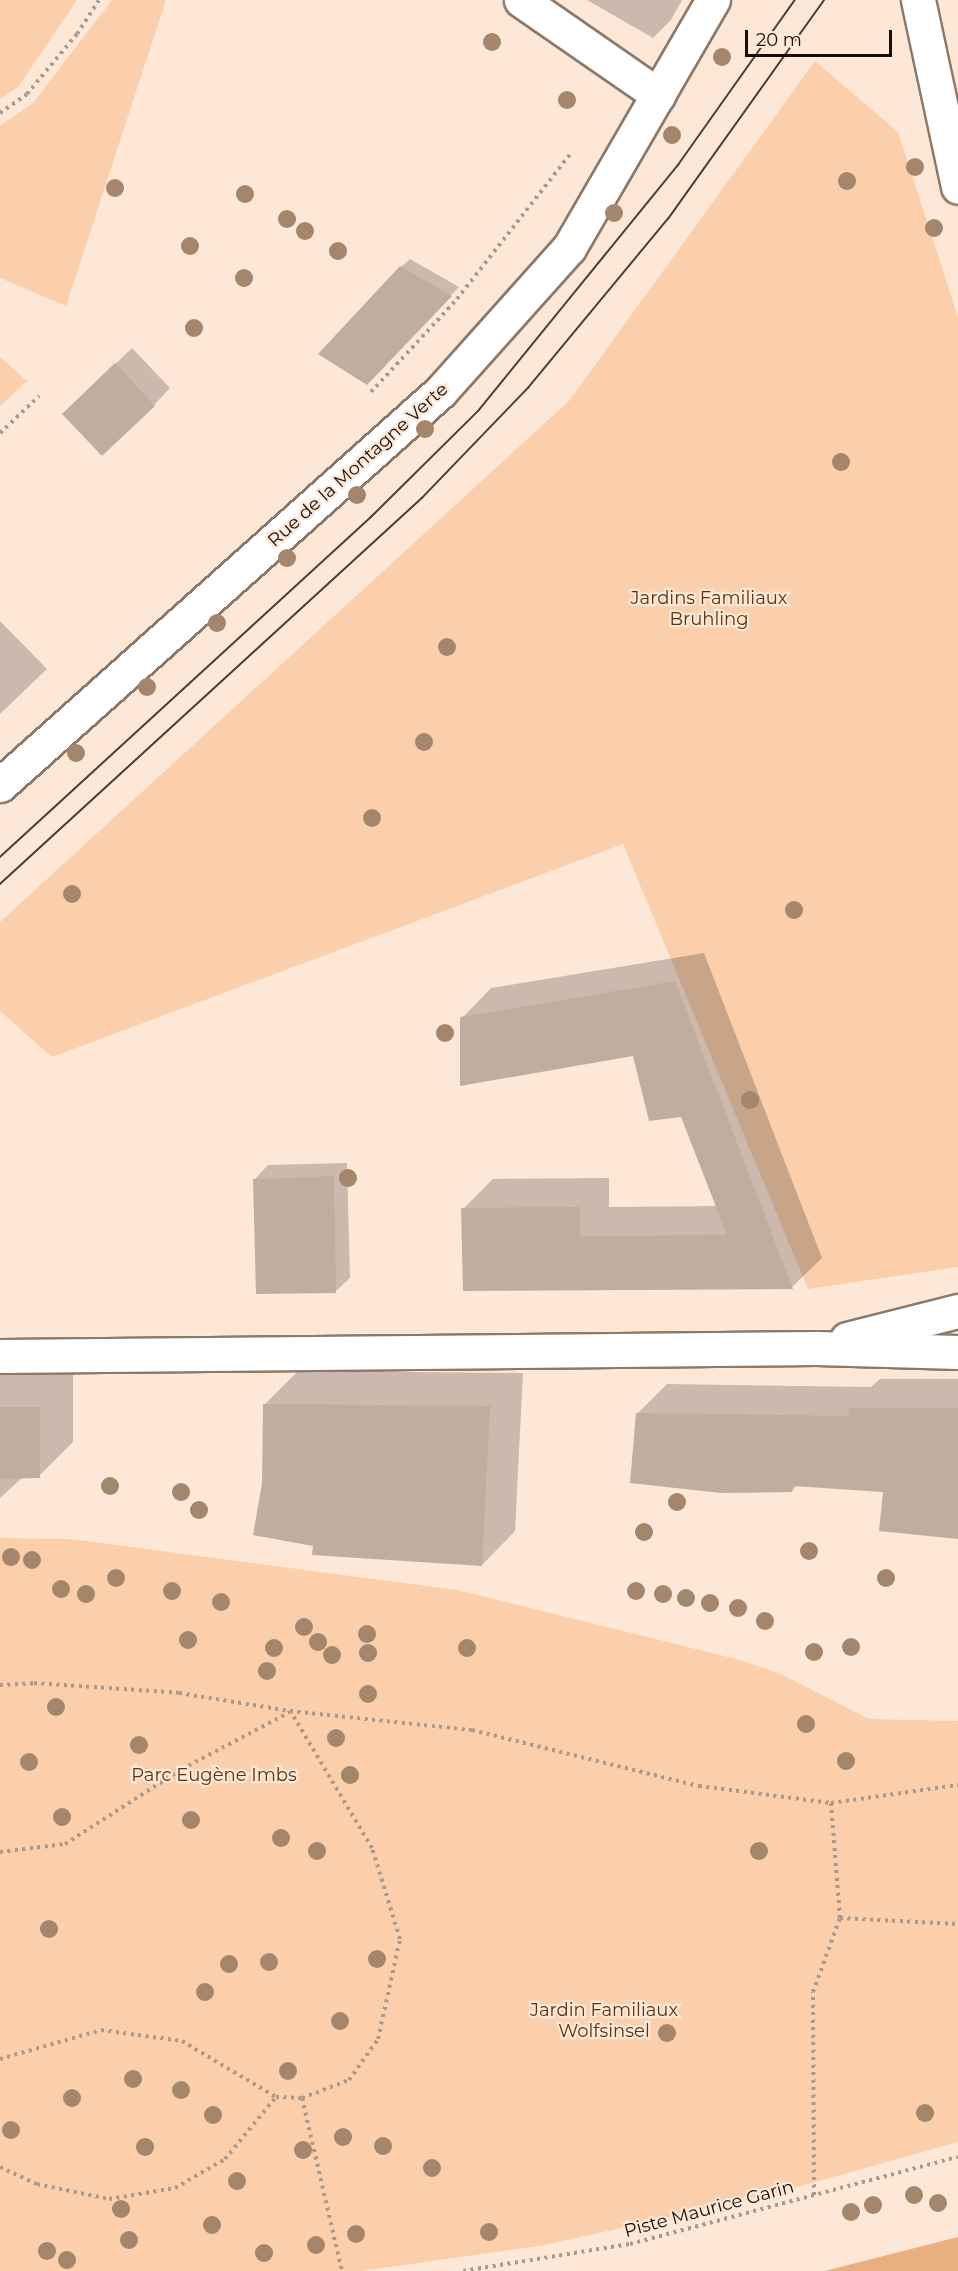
<!DOCTYPE html>
<meta charset="utf-8">
<style>
body{margin:0}
#map{position:relative;width:958px;height:2271px;overflow:hidden;background:#fde8d8;font-family:Montserrat,sans-serif}
div>[style]{position:absolute}
.green>*{inset:0;background:#fbcfab}
.water>*{inset:0;background:#e8b080}
.shadow>*{inset:0;background:#0003}
.building>*{inset:0;background:#c1ad9d}
.path>*{height:4px;margin-top:-2px;transform-origin:0;background:repeating-linear-gradient(90deg,#aa9a8e 0 3px,transparent 0 7.5px)}
.roads{filter:drop-shadow(2px 0 #8c796a) drop-shadow(-2px 0 #8c796a) drop-shadow(0 2px #8c796a) drop-shadow(0 -2px #8c796a)}
.minor>*{height:33px;margin:-16.5px;padding:0 16.5px;transform-origin:16.5px;border-radius:16.5px;background:#fff}
.secondary>*{height:33px;margin:-16.5px;padding:0 16.5px;transform-origin:16.5px;border-radius:16.5px;background:#fff}
.tram>*{height:1.5px;margin:-0.75px;padding:0 0.75px;transform-origin:0.75px;border-radius:0.75px;background:#493f38}
.trees>*{width:18px;height:18px;margin:-9px;border-radius:50%;background:#a3866b}
span{translate:-50% -50%;white-space:nowrap;text-align:center;line-height:1.15;-webkit-text-stroke:4.5px #fde8d8;paint-order:stroke}
.street-label{font-size:18px;color:#150e09}
.park-label{font-size:18px;color:#5a3511}
.scale{position:absolute;left:745px;top:30px;width:147px;height:27px;box-sizing:border-box;border:3px solid #150e09;border-top:0;padding-left:8px;font-size:18px;line-height:21px;white-space:nowrap;color:#150e09;-webkit-text-stroke:4px #fde8d8;paint-order:stroke}
</style>
<div id="map">
<div class="green">
<div style="clip-path:polygon(0 0,77px 0,18px 87px,0 99px)"></div>
<div style="clip-path:polygon(112px 0,166px 0,66px 306px,0 278px,0 126px,33px 103px)"></div>
<div style="clip-path:polygon(815px 61px,898px 132px,958px 317px,958px 1267px,808px 1289px,623px 844px,52px 1057px,0 1011px,0 922px,569px 401px)"></div>
<div style="clip-path:polygon(0 357px,27px 381px,0 406px)"></div>
<div style="clip-path:polygon(0 1538px,71px 1539px,457px 1590px,736px 1659px,779px 1673px,869px 1719px,958px 1721px,958px 2142px,776px 2193px,545px 2245px,362px 2271px,0 2271px)"></div>
</div>
<div class="water">
<div style="clip-path:polygon(958px 2237px,958px 2271px,825px 2271px,856px 2263px)"></div>
</div>
<div class="shadow">
<div style="clip-path:polygon(587px 0,682px 0,671px 20px,653px 38px)"></div>
<div style="clip-path:polygon(410px 259px,459px 287px,366px 383px,401px 267px)"></div>
<div style="clip-path:polygon(132px 348px,170px 388px,154px 405px,80px 398px)"></div>
<div style="clip-path:polygon(0 621px,47px 669px,0 714px)"></div>
<div style="clip-path:polygon(704px 953px,822px 1258px,792px 1287px,463px 1209px,493px 1179px,609px 1178px,609px 1207px,718px 1206px,682px 1116px,634px 1054px,462px 1018px,491px 988px)"></div>
<div style="clip-path:polygon(347px 1163px,350px 1278px,336px 1291px,255px 1179px,268px 1165px)"></div>
<div style="clip-path:polygon(298px 1371px,523px 1373px,515px 1531px,482px 1565px,314px 1545px,264px 1483px,264px 1405px)"></div>
<div style="clip-path:polygon(73px 1374px,73px 1442px,39px 1476px,23px 1477px,0 1498px,0 1375px)"></div>
<div style="clip-path:polygon(880px 1379px,958px 1379px,958px 1538px,885px 1491px,798px 1484px,792px 1491px,637px 1414px,667px 1384px,871px 1387px)"></div>
</div>
<div class="building">
<div style="clip-path:polygon(400px 266px,452px 296px,367px 385px,318px 354px)"></div>
<div style="clip-path:polygon(115px 363px,155px 406px,102px 456px,62px 414px)"></div>
<div style="clip-path:polygon(675px 981px,793px 1289px,463px 1291px,461px 1208px,580px 1207px,580px 1236px,727px 1235px,681px 1117px,649px 1121px,633px 1056px,460px 1086px,460px 1017px)"></div>
<div style="clip-path:polygon(334px 1176px,336px 1293px,256px 1294px,253px 1179px)"></div>
<div style="clip-path:polygon(263px 1404px,490px 1406px,482px 1566px,312px 1555px,313px 1546px,253px 1535px,262px 1483px)"></div>
<div style="clip-path:polygon(0 1407px,40px 1407px,40px 1478px,0 1479px)"></div>
<div style="clip-path:polygon(849px 1408px,958px 1408px,958px 1539px,879px 1531px,883px 1492px,793px 1486px,792px 1492px,721px 1493px,630px 1483px,636px 1413px,848px 1416px)"></div>
</div>
<div class="path">
<div style="left:0;top:113px;width:33px;rotate:-35deg"></div>
<div style="left:27px;top:94px;width:78px;rotate:-50.2deg"></div>
<div style="left:77px;top:34px;width:40px;rotate:-57.1deg"></div>
<div style="left:371px;top:392px;width:127px;rotate:-47.2deg"></div>
<div style="left:457px;top:299px;width:187px;rotate:-52deg"></div>
<div style="left:0;top:433px;width:54px;rotate:-43.5deg"></div>
<div style="left:0;top:1685px;width:34px;rotate:-3deg"></div>
<div style="left:34px;top:1683px;width:145px;rotate:3.9deg"></div>
<div style="left:179px;top:1693px;width:112px;rotate:9.2deg"></div>
<div style="left:290px;top:1711px;width:183px;rotate:6deg"></div>
<div style="left:472px;top:1730px;width:234px;rotate:13.9deg"></div>
<div style="left:699px;top:1786px;width:133px;rotate:7.3deg"></div>
<div style="left:831px;top:1803px;width:128px;rotate:-8.1deg"></div>
<div style="left:0;top:1852px;width:65px;rotate:-7deg"></div>
<div style="left:65px;top:1844px;width:139px;rotate:-32.7deg"></div>
<div style="left:182px;top:1769px;width:122px;rotate:-27.8deg"></div>
<div style="left:840px;top:1918px;width:118px;rotate:2.9deg"></div>
<div style="left:0;top:2059px;width:105px;rotate:-16deg"></div>
<div style="left:101px;top:2030px;width:82px;rotate:7.7deg"></div>
<div style="left:182px;top:2041px;width:109px;rotate:30.8deg"></div>
<div style="left:276px;top:2097px;width:26px;rotate:2deg"></div>
<div style="left:302px;top:2098px;width:50px;rotate:-21deg"></div>
<div style="left:349px;top:2080px;width:50px;rotate:-54.7deg"></div>
<div style="left:378px;top:2039px;width:102px;rotate:-77.6deg"></div>
<div style="left:400px;top:1939px;width:95px;rotate:-107.1deg"></div>
<div style="left:372px;top:1848px;width:158px;rotate:-120.8deg"></div>
<div style="left:302px;top:2098px;width:178px;rotate:77deg"></div>
<div style="left:0;top:2167px;width:41px;rotate:24.7deg"></div>
<div style="left:37px;top:2184px;width:74px;rotate:11.8deg"></div>
<div style="left:109px;top:2199px;width:67px;rotate:-9.5deg"></div>
<div style="left:175px;top:2188px;width:58px;rotate:-30.1deg"></div>
<div style="left:225px;top:2159px;width:80px;rotate:-50.6deg"></div>
<div style="left:814px;top:2195px;width:203px;rotate:-90.3deg"></div>
<div style="left:813px;top:1992px;width:79px;rotate:-70deg"></div>
<div style="left:840px;top:1918px;width:115px;rotate:-94.5deg"></div>
<div style="left:463px;top:2271px;width:169px;rotate:-9.2deg"></div>
<div style="left:630px;top:2244px;width:339px;rotate:-14.9deg"></div>
</div>
<div class="roads">
<div class="minor">
<div style="left:521px;top:0;width:167px;rotate:34.7deg"></div>
<div style="left:0;top:785px;width:591px;rotate:-41.78deg"></div>
<div style="left:441px;top:391px;width:192px;rotate:-48.2deg"></div>
<div style="left:569px;top:248px;width:287px;rotate:-59.9deg"></div>
</div>
<div class="secondary">
<div style="left:918px;top:0;width:191px;rotate:77.9deg"></div>
<div style="left:847px;top:1339px;width:114px;rotate:-14.2deg"></div>
<div style="left:0;top:1356px;width:816px;rotate:-0.56deg"></div>
<div style="left:816px;top:1348px;width:142px;rotate:1.6deg"></div>
</div>
</div>
<div class="tram">
<div style="left:0;top:857px;width:503px;rotate:-42.5deg"></div>
<div style="left:371px;top:517px;width:152px;rotate:-44.7deg"></div>
<div style="left:479px;top:410px;width:316px;rotate:-50.9deg"></div>
<div style="left:678px;top:165px;width:202px;rotate:-54.7deg"></div>
<div style="left:0;top:884px;width:572px;rotate:-42.45deg"></div>
<div style="left:422px;top:498px;width:153px;rotate:-46.1deg"></div>
<div style="left:528px;top:388px;width:219px;rotate:-50.4deg"></div>
<div style="left:668px;top:219px;width:269px;rotate:-54.5deg"></div>
</div>
<div class="trees">
<div style="left:492px;top:42px"></div>
<div style="left:722px;top:57px"></div>
<div style="left:567px;top:100px"></div>
<div style="left:672px;top:135px"></div>
<div style="left:915px;top:167px"></div>
<div style="left:847px;top:181px"></div>
<div style="left:115px;top:188px"></div>
<div style="left:245px;top:194px"></div>
<div style="left:614px;top:213px"></div>
<div style="left:287px;top:219px"></div>
<div style="left:934px;top:228px"></div>
<div style="left:305px;top:231px"></div>
<div style="left:190px;top:246px"></div>
<div style="left:338px;top:251px"></div>
<div style="left:244px;top:278px"></div>
<div style="left:194px;top:328px"></div>
<div style="left:425px;top:429px"></div>
<div style="left:841px;top:462px"></div>
<div style="left:357px;top:495px"></div>
<div style="left:287px;top:558px"></div>
<div style="left:217px;top:623px"></div>
<div style="left:447px;top:647px"></div>
<div style="left:147px;top:687px"></div>
<div style="left:424px;top:742px"></div>
<div style="left:76px;top:753px"></div>
<div style="left:372px;top:818px"></div>
<div style="left:72px;top:894px"></div>
<div style="left:794px;top:910px"></div>
<div style="left:445px;top:1033px"></div>
<div style="left:750px;top:1100px"></div>
<div style="left:348px;top:1178px"></div>
<div style="left:110px;top:1486px"></div>
<div style="left:181px;top:1492px"></div>
<div style="left:677px;top:1502px"></div>
<div style="left:199px;top:1510px"></div>
<div style="left:644px;top:1532px"></div>
<div style="left:809px;top:1551px"></div>
<div style="left:11px;top:1557px"></div>
<div style="left:32px;top:1560px"></div>
<div style="left:116px;top:1578px"></div>
<div style="left:886px;top:1578px"></div>
<div style="left:61px;top:1589px"></div>
<div style="left:172px;top:1591px"></div>
<div style="left:636px;top:1591px"></div>
<div style="left:86px;top:1594px"></div>
<div style="left:663px;top:1594px"></div>
<div style="left:686px;top:1598px"></div>
<div style="left:221px;top:1602px"></div>
<div style="left:710px;top:1603px"></div>
<div style="left:738px;top:1608px"></div>
<div style="left:765px;top:1621px"></div>
<div style="left:304px;top:1627px"></div>
<div style="left:367px;top:1634px"></div>
<div style="left:188px;top:1640px"></div>
<div style="left:318px;top:1642px"></div>
<div style="left:851px;top:1647px"></div>
<div style="left:274px;top:1648px"></div>
<div style="left:467px;top:1648px"></div>
<div style="left:814px;top:1652px"></div>
<div style="left:368px;top:1653px"></div>
<div style="left:332px;top:1655px"></div>
<div style="left:267px;top:1671px"></div>
<div style="left:368px;top:1694px"></div>
<div style="left:56px;top:1707px"></div>
<div style="left:806px;top:1724px"></div>
<div style="left:336px;top:1738px"></div>
<div style="left:139px;top:1745px"></div>
<div style="left:846px;top:1761px"></div>
<div style="left:29px;top:1762px"></div>
<div style="left:350px;top:1775px"></div>
<div style="left:62px;top:1817px"></div>
<div style="left:191px;top:1820px"></div>
<div style="left:281px;top:1838px"></div>
<div style="left:317px;top:1851px"></div>
<div style="left:759px;top:1851px"></div>
<div style="left:49px;top:1929px"></div>
<div style="left:377px;top:1959px"></div>
<div style="left:269px;top:1962px"></div>
<div style="left:229px;top:1964px"></div>
<div style="left:205px;top:1992px"></div>
<div style="left:340px;top:2021px"></div>
<div style="left:667px;top:2033px"></div>
<div style="left:288px;top:2071px"></div>
<div style="left:133px;top:2079px"></div>
<div style="left:181px;top:2090px"></div>
<div style="left:72px;top:2098px"></div>
<div style="left:925px;top:2113px"></div>
<div style="left:213px;top:2115px"></div>
<div style="left:11px;top:2130px"></div>
<div style="left:343px;top:2137px"></div>
<div style="left:383px;top:2146px"></div>
<div style="left:145px;top:2147px"></div>
<div style="left:303px;top:2150px"></div>
<div style="left:432px;top:2168px"></div>
<div style="left:237px;top:2181px"></div>
<div style="left:914px;top:2195px"></div>
<div style="left:938px;top:2203px"></div>
<div style="left:873px;top:2205px"></div>
<div style="left:121px;top:2209px"></div>
<div style="left:851px;top:2212px"></div>
<div style="left:212px;top:2225px"></div>
<div style="left:489px;top:2232px"></div>
<div style="left:356px;top:2234px"></div>
<div style="left:129px;top:2240px"></div>
<div style="left:316px;top:2245px"></div>
<div style="left:47px;top:2251px"></div>
<div style="left:264px;top:2253px"></div>
<div style="left:67px;top:2260px"></div>
</div>
<div class="street-label">
<span style="left:358px;top:465px;rotate:-42deg">Rue de la Montagne Verte</span>
<span style="left:709px;top:2209px;rotate:-15deg">Piste Maurice Garin</span>
</div>
<div class="park-label">
<span style="left:709px;top:609px">Jardins Familiaux<br>Bruhling</span>
<span style="left:214px;top:1775px">Parc Eugène Imbs</span>
<span style="left:604px;top:2021px">Jardin Familiaux<br>Wolfsinsel</span>
</div>
<div class="scale">20 m</div>
</div>
